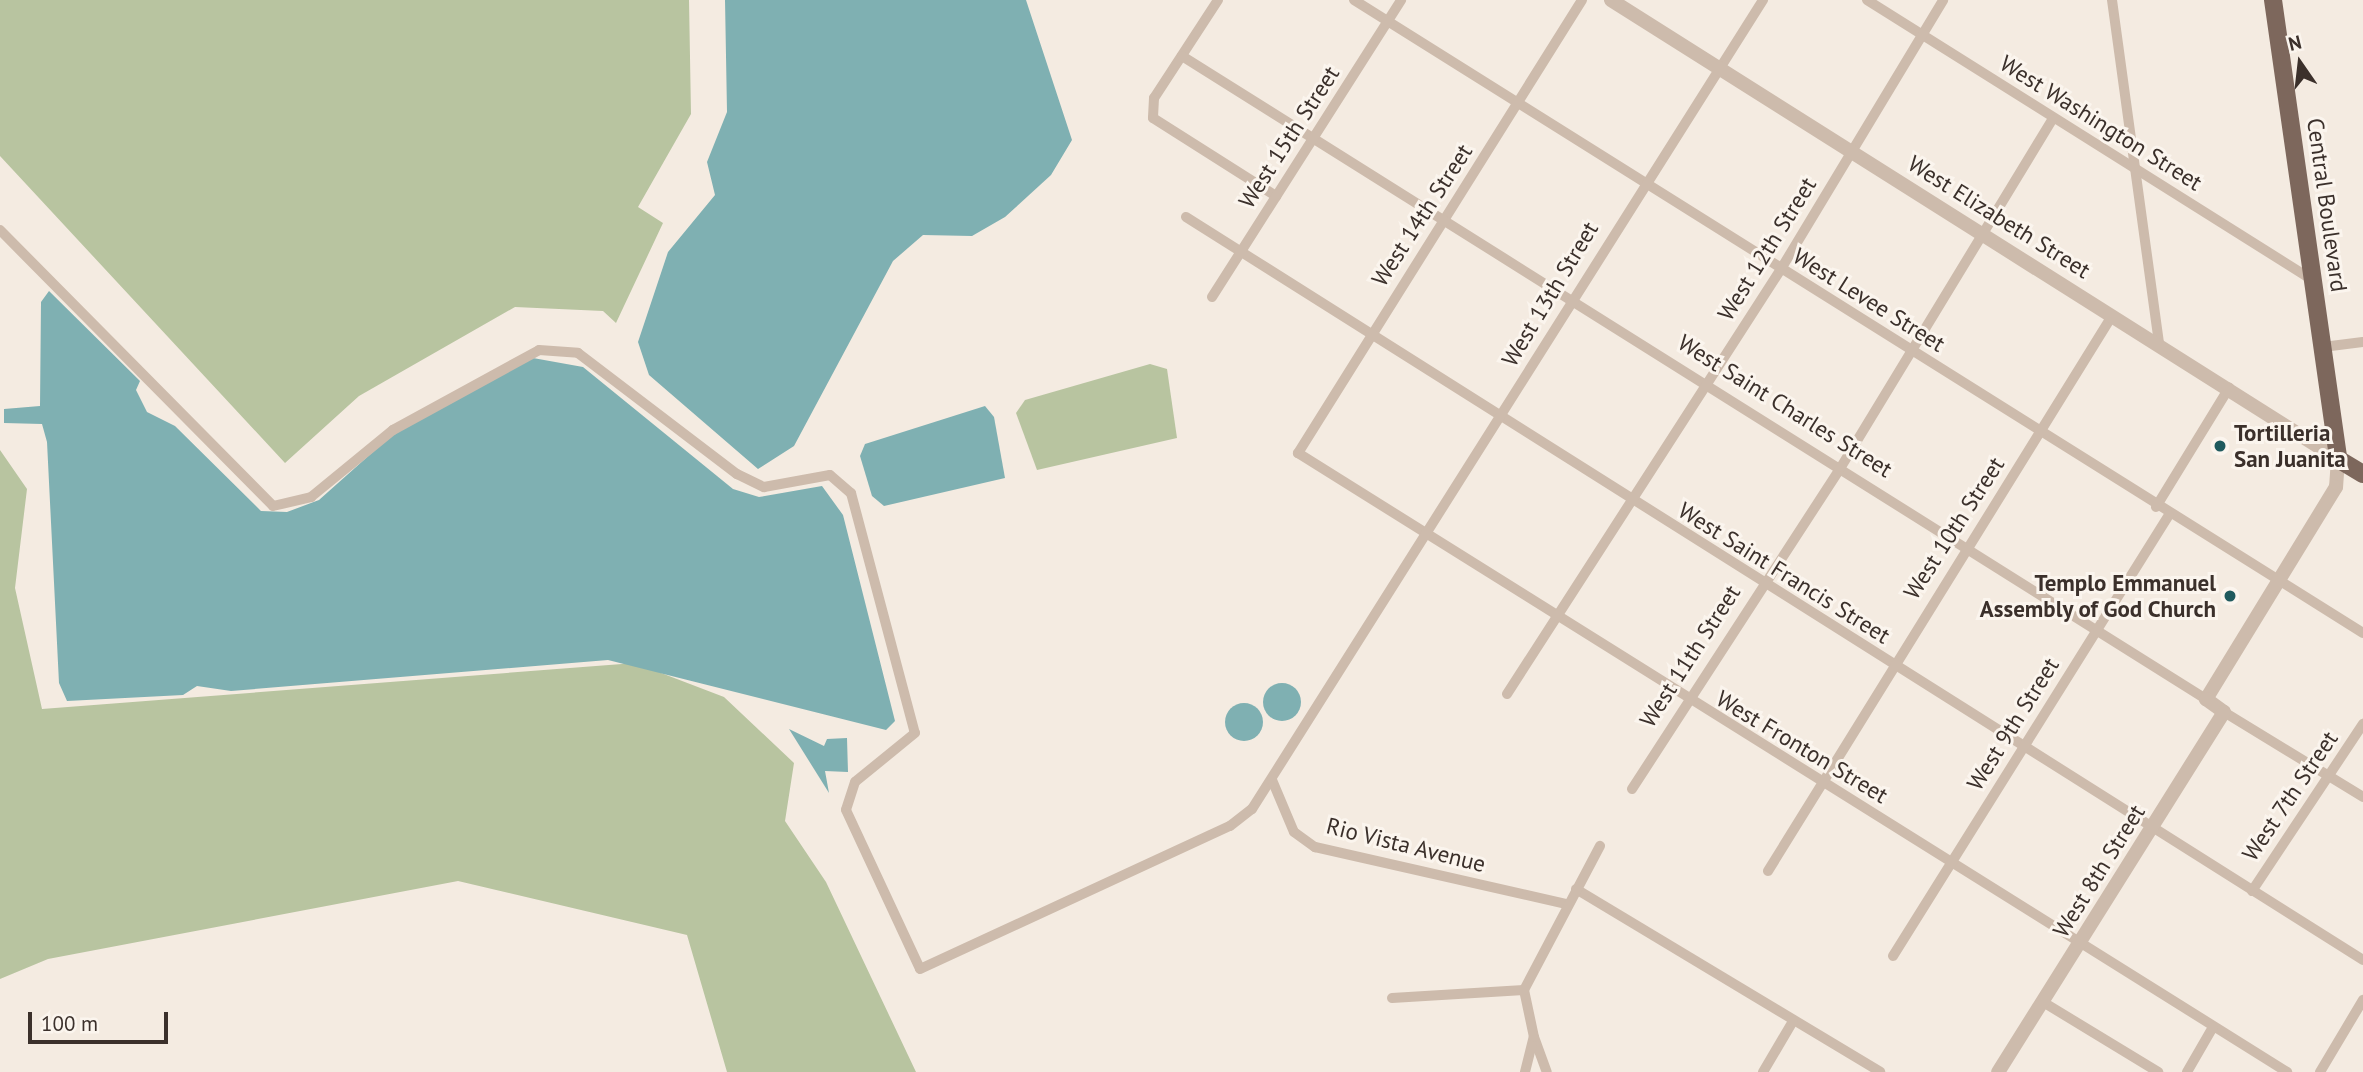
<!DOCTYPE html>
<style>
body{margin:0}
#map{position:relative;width:2363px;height:1072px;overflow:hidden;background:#f4ebe1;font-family:"PT Sans",sans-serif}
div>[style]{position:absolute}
.green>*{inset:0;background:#b8c4a0}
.water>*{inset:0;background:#7fb0b2}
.round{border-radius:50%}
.minor>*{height:10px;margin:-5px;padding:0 5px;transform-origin:5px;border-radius:5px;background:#cdbbac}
.tertiary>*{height:14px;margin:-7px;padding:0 7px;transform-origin:7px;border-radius:7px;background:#cdbbac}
.primary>*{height:18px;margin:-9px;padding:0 9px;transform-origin:9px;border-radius:9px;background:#7d675c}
.dots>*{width:19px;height:19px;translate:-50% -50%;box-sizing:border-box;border:4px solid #fbf5ee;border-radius:50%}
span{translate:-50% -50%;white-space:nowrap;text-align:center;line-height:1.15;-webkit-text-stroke:6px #fbf5ee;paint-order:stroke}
.street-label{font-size:23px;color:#3b302b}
.poi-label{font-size:23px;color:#3b302b;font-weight:700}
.left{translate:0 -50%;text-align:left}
.right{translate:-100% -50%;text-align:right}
.north{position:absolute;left:2265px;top:28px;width:70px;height:70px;-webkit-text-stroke:5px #fbf5ee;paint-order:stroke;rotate:346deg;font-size:19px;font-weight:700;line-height:28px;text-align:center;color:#3b302b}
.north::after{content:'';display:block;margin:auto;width:24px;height:32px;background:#3b302b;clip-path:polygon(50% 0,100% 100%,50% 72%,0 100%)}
.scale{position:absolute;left:28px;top:1012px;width:140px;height:32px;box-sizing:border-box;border:4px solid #3b302b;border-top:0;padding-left:9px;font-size:21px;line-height:24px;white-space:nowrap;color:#3b302b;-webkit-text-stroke:5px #fbf5ee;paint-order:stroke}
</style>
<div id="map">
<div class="green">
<div style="clip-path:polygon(0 0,689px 0,691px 114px,638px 207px,663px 223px,616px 323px,603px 311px,515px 307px,359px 396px,285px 463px,0 156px)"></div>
<div style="clip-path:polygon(1150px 364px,1167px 369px,1177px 438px,1037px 470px,1016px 413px,1025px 400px)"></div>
<div style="clip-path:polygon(0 450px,27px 489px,15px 588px,42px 709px,635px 663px,724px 697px,794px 763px,785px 821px,826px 882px,916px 1072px,727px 1072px,687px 935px,458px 881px,48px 959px,0 979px)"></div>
</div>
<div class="water">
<div style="clip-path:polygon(725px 0,1026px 0,1072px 140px,1051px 175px,1005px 217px,972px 236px,923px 235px,893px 261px,794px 446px,758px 469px,649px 375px,638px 342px,668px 252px,715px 195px,707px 162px,727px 112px)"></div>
<div style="clip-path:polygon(49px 291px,140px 381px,136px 390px,147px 412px,175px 426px,261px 511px,287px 512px,319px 500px,393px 434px,533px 358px,583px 367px,733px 489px,759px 497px,822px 486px,843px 515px,895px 721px,886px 730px,608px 660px,231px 691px,197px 686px,183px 695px,67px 701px,59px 683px,47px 442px,42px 424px,4px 423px,4px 409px,40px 406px,41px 302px)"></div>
<div style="clip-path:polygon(985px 406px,994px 417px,1005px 478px,884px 506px,872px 496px,860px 456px,865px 444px)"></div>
<div class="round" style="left:1263px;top:683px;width:38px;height:38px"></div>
<div class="round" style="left:1225px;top:703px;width:38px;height:38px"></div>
<div style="clip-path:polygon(789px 729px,824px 746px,827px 739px,847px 738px,848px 772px,825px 771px,829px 793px)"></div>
</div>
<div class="minor">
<div style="left:1218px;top:0;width:117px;rotate:123.1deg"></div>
<div style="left:1154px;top:98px;width:20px;rotate:93deg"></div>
<div style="left:1153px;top:118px;width:146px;rotate:32.4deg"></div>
<div style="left:1354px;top:0;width:1191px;rotate:32.1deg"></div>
<div style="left:1582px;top:0;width:535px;rotate:122.08deg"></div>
<div style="left:1298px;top:453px;width:1167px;rotate:32.04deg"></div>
<div style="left:1867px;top:0;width:528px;rotate:32.15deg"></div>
<div style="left:2112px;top:0;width:346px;rotate:82.2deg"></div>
<div style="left:1182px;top:56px;width:1209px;rotate:32.13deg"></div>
<div style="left:1186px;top:217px;width:1392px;rotate:32.26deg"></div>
<div style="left:0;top:230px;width:388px;rotate:45.3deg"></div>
<div style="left:273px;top:506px;width:39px;rotate:-13deg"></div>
<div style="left:311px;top:497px;width:106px;rotate:-39.3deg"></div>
<div style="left:393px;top:430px;width:166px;rotate:-28.7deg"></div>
<div style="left:539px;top:350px;width:39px;rotate:4deg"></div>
<div style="left:578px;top:353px;width:200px;rotate:37.3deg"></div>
<div style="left:737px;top:474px;width:30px;rotate:26deg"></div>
<div style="left:764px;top:487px;width:67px;rotate:-10.3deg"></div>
<div style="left:830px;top:475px;width:28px;rotate:41deg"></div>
<div style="left:851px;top:493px;width:248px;rotate:75.1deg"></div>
<div style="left:915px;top:733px;width:77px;rotate:140.8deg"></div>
<div style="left:855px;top:782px;width:29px;rotate:108deg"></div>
<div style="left:846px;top:810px;width:175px;rotate:65deg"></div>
<div style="left:920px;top:969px;width:341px;rotate:-24.8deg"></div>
<div style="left:1230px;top:826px;width:28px;rotate:-38deg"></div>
<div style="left:1252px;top:809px;width:957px;rotate:-57.72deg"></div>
<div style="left:1212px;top:297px;width:352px;rotate:-57.5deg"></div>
<div style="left:2323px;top:347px;width:40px;rotate:-7.1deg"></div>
<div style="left:2156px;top:507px;width:140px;rotate:-58.5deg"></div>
<div style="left:1507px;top:694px;width:506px;rotate:-57.19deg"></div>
<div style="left:1781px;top:269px;width:314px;rotate:-58.9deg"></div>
<div style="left:2224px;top:712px;width:163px;rotate:31.4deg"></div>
<div style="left:1272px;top:780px;width:56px;rotate:67.1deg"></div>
<div style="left:1294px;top:832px;width:26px;rotate:36deg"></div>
<div style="left:1315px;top:847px;width:257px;rotate:12.8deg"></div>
<div style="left:1632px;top:789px;width:384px;rotate:-57deg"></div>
<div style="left:1841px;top:467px;width:407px;rotate:-58.7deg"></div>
<div style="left:1768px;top:871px;width:653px;rotate:-58.21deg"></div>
<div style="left:1576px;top:889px;width:355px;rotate:31deg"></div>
<div style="left:2252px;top:891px;width:201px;rotate:-56.4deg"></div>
<div style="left:1893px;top:956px;width:520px;rotate:-57.96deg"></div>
<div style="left:1392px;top:998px;width:132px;rotate:-3.5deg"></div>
<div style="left:2043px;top:1002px;width:135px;rotate:31.3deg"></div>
<div style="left:1534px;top:1037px;width:37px;rotate:70deg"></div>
<div style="left:1525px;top:1072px;width:36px;rotate:-76deg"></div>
<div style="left:1534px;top:1037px;width:48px;rotate:-102deg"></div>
<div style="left:1524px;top:990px;width:163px;rotate:-62.2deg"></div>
<div style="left:1763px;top:1072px;width:59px;rotate:-59.5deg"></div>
<div style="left:2187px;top:1072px;width:52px;rotate:-60deg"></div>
<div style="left:2320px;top:1072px;width:84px;rotate:-59.2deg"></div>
</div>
<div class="tertiary">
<div style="left:1611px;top:0;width:860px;rotate:32.27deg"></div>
<div style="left:2338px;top:459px;width:28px;rotate:94deg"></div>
<div style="left:2336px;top:487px;width:249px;rotate:121.5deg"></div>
<div style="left:2206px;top:699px;width:22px;rotate:36deg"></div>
<div style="left:2224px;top:712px;width:425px;rotate:122.1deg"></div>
</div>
<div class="primary">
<div style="left:2273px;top:0;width:464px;rotate:81.9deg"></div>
<div style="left:2338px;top:459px;width:29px;rotate:31deg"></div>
</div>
<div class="dots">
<div style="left:2220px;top:446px;background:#1f5a5e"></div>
<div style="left:2230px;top:596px;background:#1f5a5e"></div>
</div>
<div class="street-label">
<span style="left:2101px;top:123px;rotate:32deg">West Washington Street</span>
<span style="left:1289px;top:137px;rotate:-57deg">West 15th Street</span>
<span style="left:2327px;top:205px;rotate:82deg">Central Boulevard</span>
<span style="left:1422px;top:215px;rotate:-57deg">West 14th Street</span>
<span style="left:1999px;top:217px;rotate:32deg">West Elizabeth Street</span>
<span style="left:1767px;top:249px;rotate:-58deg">West 12th Street</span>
<span style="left:1550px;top:294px;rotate:-59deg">West 13th Street</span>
<span style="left:1869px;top:300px;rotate:32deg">West Levee Street</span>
<span style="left:1785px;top:406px;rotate:32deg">West Saint Charles Street</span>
<span style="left:1954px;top:528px;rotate:-57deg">West 10th Street</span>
<span style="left:1784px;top:573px;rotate:32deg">West Saint Francis Street</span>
<span style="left:1690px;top:656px;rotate:-57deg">West 11th Street</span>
<span style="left:2013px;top:724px;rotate:-58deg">West 9th Street</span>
<span style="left:1802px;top:747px;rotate:31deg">West Fronton Street</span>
<span style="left:2290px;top:796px;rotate:-56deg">West 7th Street</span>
<span style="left:1406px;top:845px;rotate:14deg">Rio Vista Avenue</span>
<span style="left:2099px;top:871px;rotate:-58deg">West 8th Street</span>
</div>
<div class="poi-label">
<span class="left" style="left:2234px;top:446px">Tortilleria<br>San Juanita</span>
<span class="right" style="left:2216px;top:596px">Templo Emmanuel<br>Assembly of God Church</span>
</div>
<div class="north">N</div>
<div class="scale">100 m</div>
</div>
